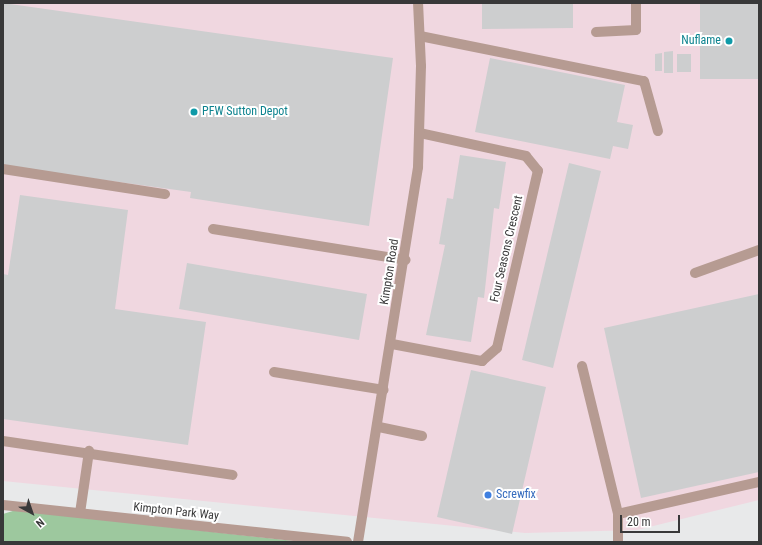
<!DOCTYPE html>
<style>
body{margin:0}
#map{position:relative;width:762px;height:545px;overflow:hidden;background:#e8e9ea;font-family:"Roboto Condensed",sans-serif}
div>[style]{position:absolute}
.industrial>*{inset:0;background:#f0d7e0}
.green>*{inset:0;background:#9dc89e}
.building>*{inset:0;background:#cdcecf}
.lane>*{height:10px;margin:-5px;padding:0 5px;transform-origin:5px;border-radius:5px;background:#b69b92}
.street>*{height:10px;margin:-5px;padding:0 5px;transform-origin:5px;border-radius:5px;background:#b69b92}
.dots>*{width:11px;height:11px;translate:-50% -50%;box-sizing:border-box;border:2px solid #fff;border-radius:50%}
span{translate:-50% -50%;white-space:nowrap;text-align:center;line-height:1.15;-webkit-text-stroke:4px #fff;paint-order:stroke}
.culture-label{font-size:12px;color:#0d838f}
.right{translate:-100% -50%;text-align:right}
.left{translate:0 -50%;text-align:left}
.street-label{font-size:12px;color:#383839}
.shop-label{font-size:12px;color:#366cbe}
.frame{position:absolute;inset:0;border:4px solid #383839;pointer-events:none}
.north{position:absolute;left:12px;top:493px;width:40px;height:40px;-webkit-text-stroke:3px #fff;paint-order:stroke;rotate:140deg;font-size:11px;font-weight:700;line-height:16px;text-align:center;color:#383839}
.north::after{content:'';display:block;margin:auto;width:14px;height:18px;background:#383839;clip-path:polygon(50% 0,100% 100%,50% 72%,0 100%)}
.scale{position:absolute;left:620px;top:515px;width:60px;height:18px;box-sizing:border-box;border:2px solid #383839;border-top:0;padding-left:5px;font-size:12px;line-height:14px;white-space:nowrap;color:#383839;-webkit-text-stroke:3px #fff;paint-order:stroke}
</style>
<div id="map">
<div class="industrial">
<div style="clip-path:polygon(3px 3px,759px 3px,759px 500px,637px 530px,525px 533px,3px 481px)"></div>
</div>
<div class="green">
<div style="clip-path:polygon(16px 510px,304px 542px,3px 542px,3px 514px)"></div>
</div>
<div class="building">
<div style="clip-path:polygon(3px 3px,393px 58px,369px 226px,190px 198px,191px 192px,3px 166px)"></div>
<div style="clip-path:polygon(482px 3px,573px 3px,573px 28px,482px 29px)"></div>
<div style="clip-path:polygon(700px 3px,759px 3px,759px 79px,700px 79px)"></div>
<div style="clip-path:polygon(673px 51px,673px 73px,664px 73px,664px 52px)"></div>
<div style="clip-path:polygon(662px 53px,662px 71px,655px 71px,655px 54px)"></div>
<div style="clip-path:polygon(677px 54px,691px 54px,691px 72px,677px 72px)"></div>
<div style="clip-path:polygon(490px 58px,625px 85px,617px 122px,633px 125px,628px 149px,613px 146px,610px 159px,475px 132px)"></div>
<div style="clip-path:polygon(460px 155px,506px 162px,499px 209px,494px 208px,484px 298px,478px 297px,471px 342px,426px 335px,445px 245px,439px 244px,447px 198px,453px 199px)"></div>
<div style="clip-path:polygon(569px 163px,601px 171px,553px 368px,522px 360px)"></div>
<div style="clip-path:polygon(20px 195px,128px 210px,115px 309px,206px 322px,188px 445px,3px 419px,3px 274px,8px 275px)"></div>
<div style="clip-path:polygon(187px 263px,367px 294px,359px 340px,179px 309px)"></div>
<div style="clip-path:polygon(759px 294px,759px 472px,641px 498px,604px 328px)"></div>
<div style="clip-path:polygon(471px 370px,546px 387px,512px 534px,437px 517px)"></div>
</div>
<div class="lane">
<div style="left:596px;top:32px;width:40px;rotate:-2.9deg"></div>
<div style="left:636px;top:30px;width:27px;rotate:-90deg"></div>
<div style="left:420px;top:36px;width:228px;rotate:11.4deg"></div>
<div style="left:644px;top:81px;width:52px;rotate:74.4deg"></div>
<div style="left:3px;top:169px;width:164px;rotate:8.8deg"></div>
<div style="left:213px;top:229px;width:195px;rotate:9.1deg"></div>
<div style="left:695px;top:273px;width:68px;rotate:-19.8deg"></div>
<div style="left:392px;top:344px;width:92px;rotate:10.7deg"></div>
<div style="left:482px;top:361px;width:20px;rotate:-41deg"></div>
<div style="left:497px;top:348px;width:182px;rotate:-77deg"></div>
<div style="left:538px;top:171px;width:19px;rotate:-129deg"></div>
<div style="left:526px;top:156px;width:108px;rotate:-167.8deg"></div>
<div style="left:582px;top:366px;width:152px;rotate:76.3deg"></div>
<div style="left:274px;top:372px;width:111px;rotate:9.3deg"></div>
<div style="left:379px;top:427px;width:44px;rotate:11.8deg"></div>
<div style="left:3px;top:441px;width:232px;rotate:8.4deg"></div>
<div style="left:80px;top:513px;width:63px;rotate:-81.7deg"></div>
<div style="left:618px;top:542px;width:28px;rotate:-90deg"></div>
<div style="left:618px;top:514px;width:145px;rotate:-12.8deg"></div>
</div>
<div class="street">
<div style="left:3px;top:505px;width:346px;rotate:6.1deg"></div>
<div style="left:358px;top:542px;width:380px;rotate:-80.9deg"></div>
<div style="left:418px;top:167px;width:101px;rotate:-88.3deg"></div>
<div style="left:421px;top:66px;width:63px;rotate:-92.7deg"></div>
</div>
<div class="dots">
<div style="left:729px;top:41px;background:#0f9aa8"></div>
<div style="left:194px;top:112px;background:#0f9aa8"></div>
<div style="left:488px;top:495px;background:#3f7fe0"></div>
</div>
<div class="culture-label">
<span class="right" style="left:721px;top:41px">Nuflame</span>
<span class="left" style="left:202px;top:112px">PFW Sutton Depot</span>
</div>
<div class="street-label">
<span style="left:507px;top:249px;rotate:-77deg">Four Seasons Crescent</span>
<span style="left:390px;top:272px;rotate:-81deg">Kimpton Road</span>
<span style="left:176px;top:512px;rotate:6deg">Kimpton Park Way</span>
</div>
<div class="shop-label">
<span class="left" style="left:496px;top:495px">Screwfix</span>
</div>
<div class="frame"></div>
<div class="north">N</div>
<div class="scale">20 m</div>
</div>
